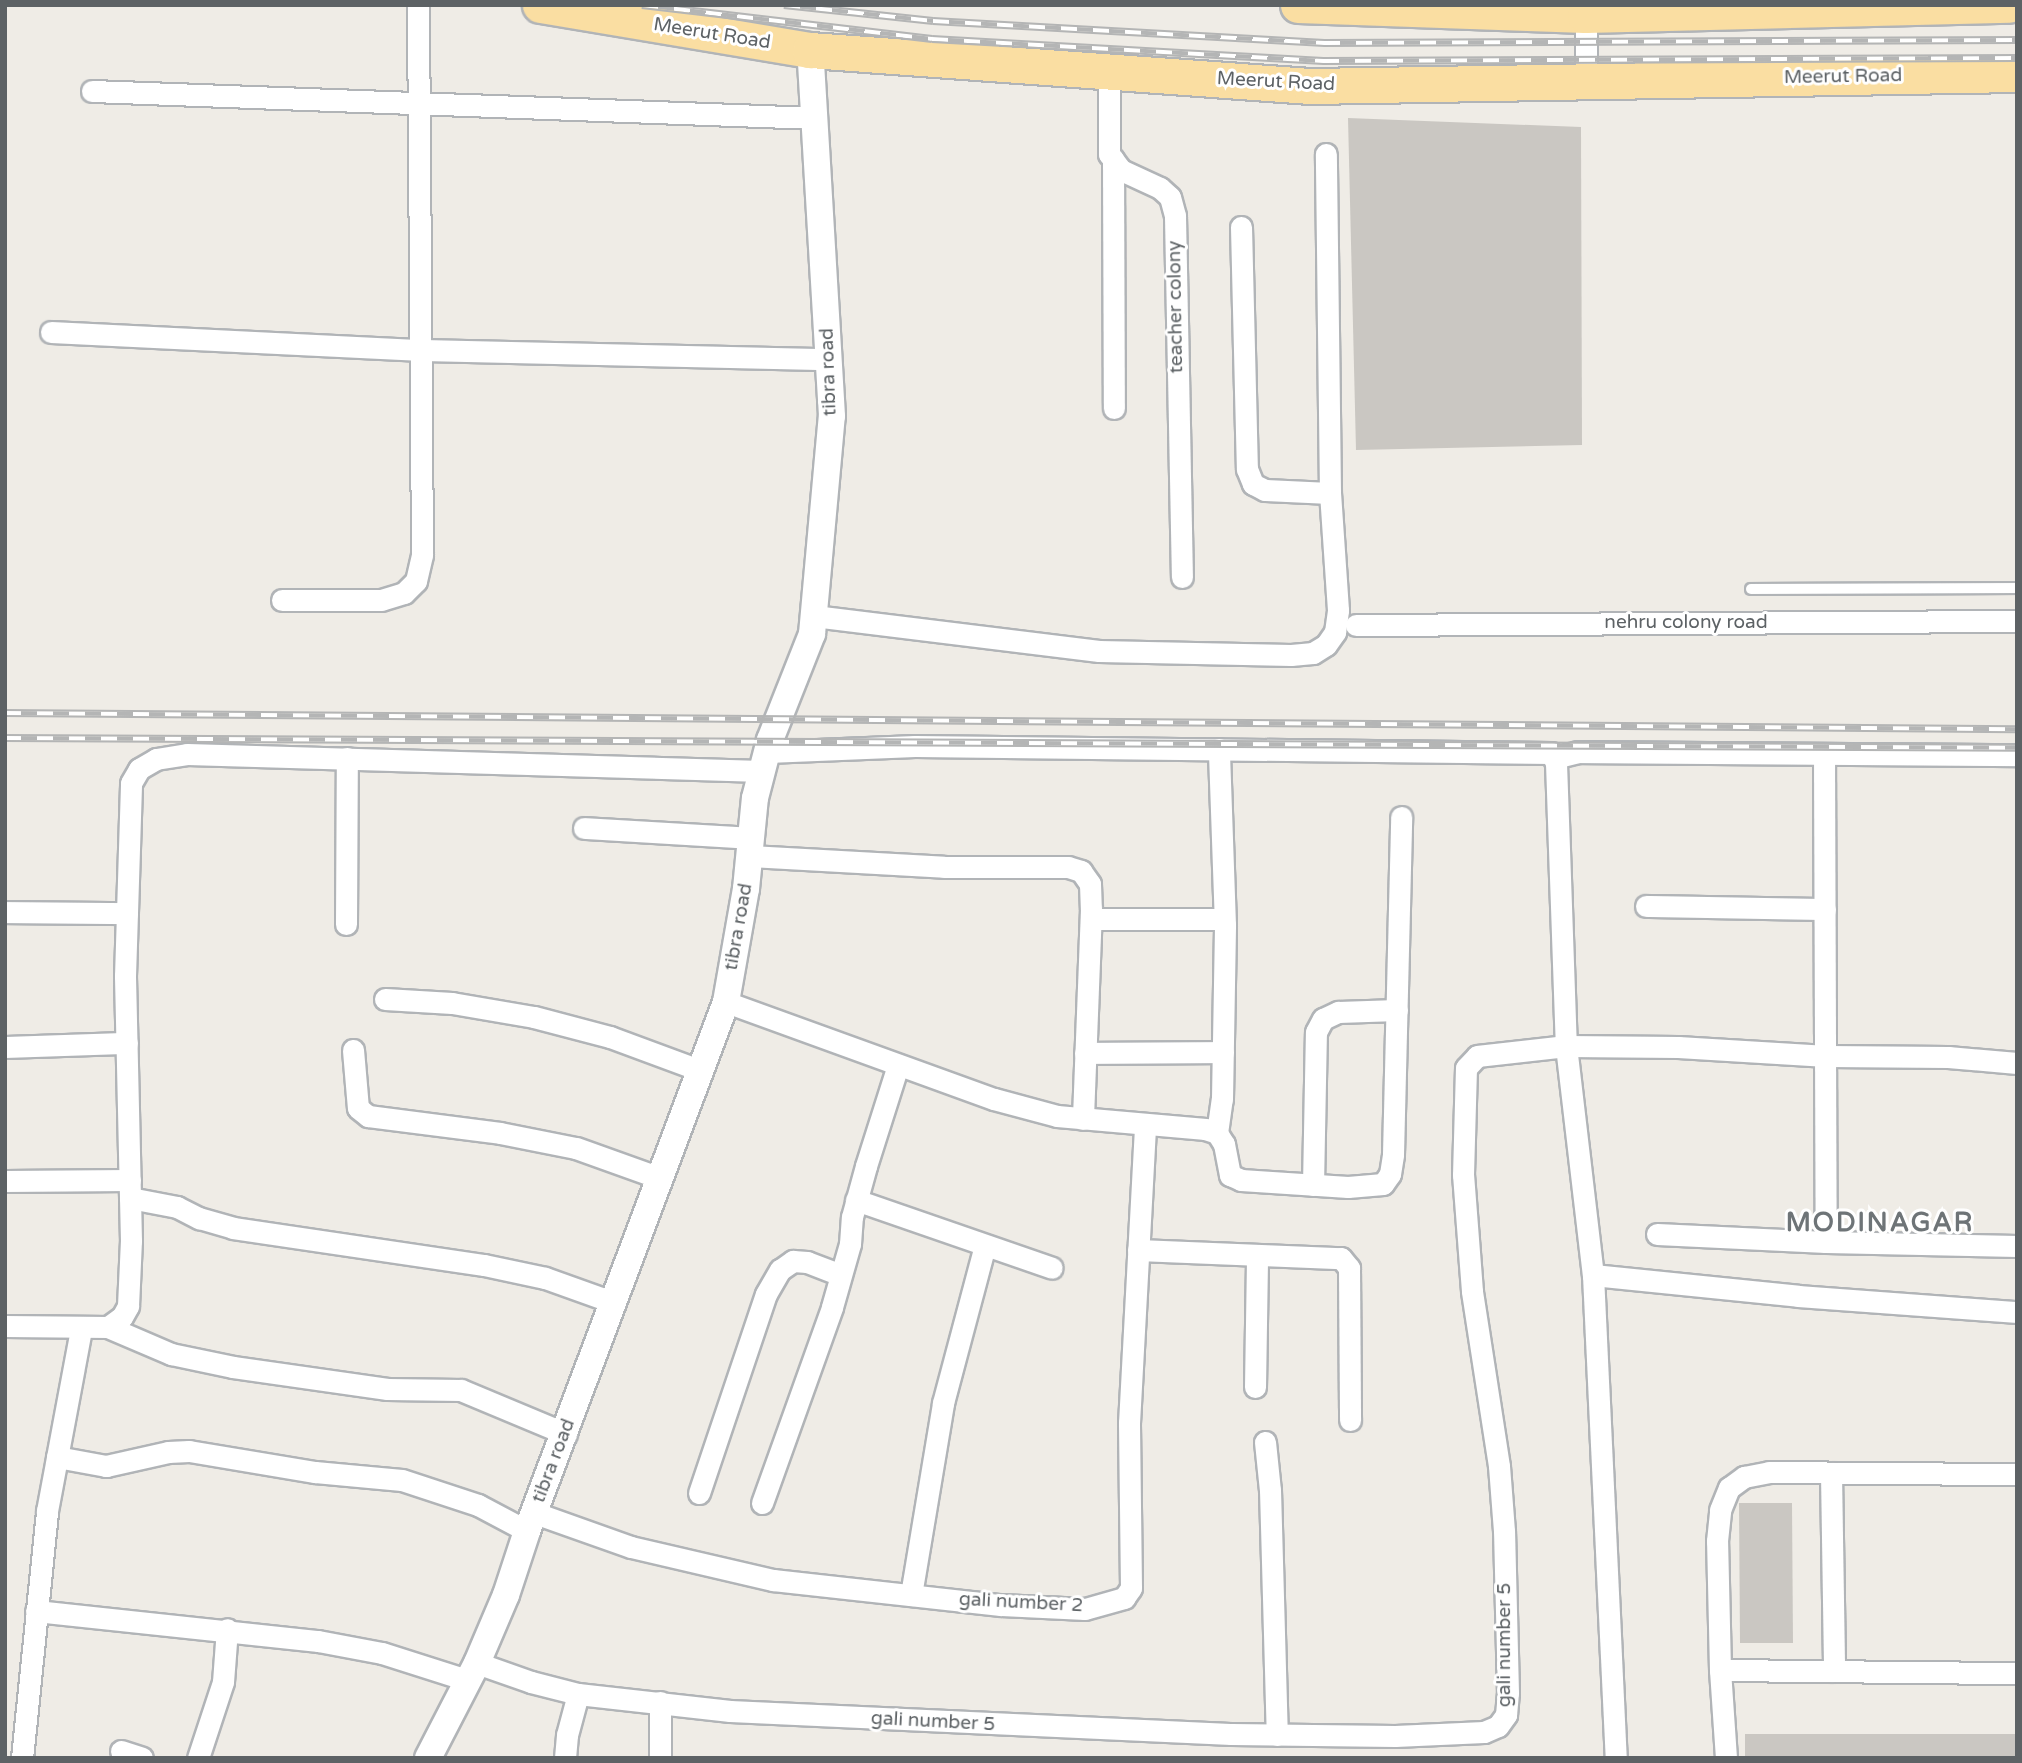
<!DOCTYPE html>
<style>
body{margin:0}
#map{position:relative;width:2022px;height:1763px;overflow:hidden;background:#efece6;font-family:"Varela Round",sans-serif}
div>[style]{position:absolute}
.building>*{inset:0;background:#cac7c2}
.roads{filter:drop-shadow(2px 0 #b1b4b7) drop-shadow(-2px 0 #b1b4b7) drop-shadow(0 2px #b1b4b7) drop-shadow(0 -2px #b1b4b7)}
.service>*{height:10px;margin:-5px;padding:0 5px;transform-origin:5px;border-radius:5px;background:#fff}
.minor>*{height:21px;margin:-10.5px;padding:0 10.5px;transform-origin:10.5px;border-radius:10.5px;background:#fff}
.tertiary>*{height:26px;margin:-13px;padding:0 13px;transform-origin:13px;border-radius:13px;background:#fff}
.trunk>*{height:35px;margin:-17.5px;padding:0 17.5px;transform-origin:17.5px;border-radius:17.5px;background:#fadea2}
.rail>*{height:8px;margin-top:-4px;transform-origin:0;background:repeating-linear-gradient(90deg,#fff 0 16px,#b4b5b5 0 32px);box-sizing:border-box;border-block:2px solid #b4b5b5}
span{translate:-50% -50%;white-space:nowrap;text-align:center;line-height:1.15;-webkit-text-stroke:6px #fff;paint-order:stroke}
.street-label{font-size:19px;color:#5d6265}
.district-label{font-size:26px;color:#6e7477;font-weight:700;letter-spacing:2px}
.frame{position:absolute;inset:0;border:7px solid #5d6265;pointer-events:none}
</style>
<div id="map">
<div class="building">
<div style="clip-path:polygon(1348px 118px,1581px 127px,1582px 445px,1356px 450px)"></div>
<div style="clip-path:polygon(1739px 1503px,1792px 1503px,1793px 1643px,1740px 1643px)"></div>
<div style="clip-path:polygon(1745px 1734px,2017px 1734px,2017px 1758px,1745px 1758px)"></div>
</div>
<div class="roads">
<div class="service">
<div style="left:1751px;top:589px;width:266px;rotate:-0.2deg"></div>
</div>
<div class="minor">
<div style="left:1109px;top:71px;width:83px;rotate:90deg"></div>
<div style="left:1109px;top:154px;width:20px;rotate:53deg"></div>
<div style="left:1121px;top:170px;width:43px;rotate:24.8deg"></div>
<div style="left:1160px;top:188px;width:13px;rotate:42deg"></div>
<div style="left:1170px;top:197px;width:20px;rotate:75deg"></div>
<div style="left:1175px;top:216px;width:361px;rotate:88.9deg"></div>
<div style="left:1586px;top:81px;width:76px;rotate:-90deg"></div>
<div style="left:92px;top:91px;width:724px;rotate:2.14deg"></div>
<div style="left:1113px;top:159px;width:249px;rotate:89.8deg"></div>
<div style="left:1241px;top:227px;width:242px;rotate:88.6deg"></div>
<div style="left:1247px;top:469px;width:16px;rotate:68deg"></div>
<div style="left:1253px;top:484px;width:13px;rotate:27deg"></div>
<div style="left:1265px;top:490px;width:65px;rotate:2.6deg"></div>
<div style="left:51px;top:332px;width:371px;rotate:2.8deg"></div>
<div style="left:422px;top:350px;width:407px;rotate:1.3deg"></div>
<div style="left:282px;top:600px;width:99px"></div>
<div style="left:381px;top:600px;width:24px;rotate:-17deg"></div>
<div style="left:404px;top:593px;width:17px;rotate:-45deg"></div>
<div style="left:416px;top:581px;width:27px;rotate:-77deg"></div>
<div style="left:422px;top:555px;width:550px;rotate:-90.42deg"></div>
<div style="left:814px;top:616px;width:287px;rotate:7deg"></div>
<div style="left:1099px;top:651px;width:192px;rotate:1.2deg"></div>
<div style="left:1291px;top:655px;width:22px;rotate:-5deg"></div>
<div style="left:1313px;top:653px;width:15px;rotate:-32deg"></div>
<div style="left:1326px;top:645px;width:16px;rotate:-55deg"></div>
<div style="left:1335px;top:632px;width:22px;rotate:-82deg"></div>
<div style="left:1338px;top:610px;width:117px;rotate:-93.9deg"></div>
<div style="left:1330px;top:493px;width:339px;rotate:-90.7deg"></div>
<div style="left:1356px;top:625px;width:661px;rotate:-0.35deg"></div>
<div style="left:767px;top:752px;width:148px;rotate:-2.3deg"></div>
<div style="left:915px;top:746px;width:636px;rotate:0.63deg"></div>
<div style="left:1551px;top:753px;width:11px;rotate:63deg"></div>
<div style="left:1556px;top:763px;width:283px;rotate:88deg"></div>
<div style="left:1566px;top:1046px;width:231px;rotate:83.3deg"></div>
<div style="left:1593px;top:1275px;width:484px;rotate:87.3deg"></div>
<div style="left:1824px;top:754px;width:488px;rotate:89.8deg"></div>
<div style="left:1554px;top:758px;width:25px;rotate:-14deg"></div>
<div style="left:1578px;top:752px;width:439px;rotate:0.4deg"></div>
<div style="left:584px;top:828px;width:167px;rotate:3.4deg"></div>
<div style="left:750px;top:856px;width:194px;rotate:3.2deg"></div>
<div style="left:944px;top:867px;width:124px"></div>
<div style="left:1068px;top:867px;width:14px;rotate:17deg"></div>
<div style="left:1081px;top:871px;width:16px;rotate:55deg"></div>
<div style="left:1090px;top:884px;width:25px;rotate:88deg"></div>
<div style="left:1091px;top:909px;width:210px;rotate:92.2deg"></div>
<div style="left:1646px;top:906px;width:179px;rotate:1deg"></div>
<div style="left:5px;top:912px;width:122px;rotate:0.5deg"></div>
<div style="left:1091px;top:919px;width:133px"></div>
<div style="left:346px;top:924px;width:166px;rotate:-89.7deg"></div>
<div style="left:385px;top:999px;width:67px;rotate:3.4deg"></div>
<div style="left:452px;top:1003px;width:83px;rotate:9.7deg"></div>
<div style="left:534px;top:1017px;width:79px;rotate:14.7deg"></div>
<div style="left:610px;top:1037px;width:98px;rotate:20.3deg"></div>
<div style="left:726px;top:1002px;width:285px;rotate:19.9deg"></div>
<div style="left:994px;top:1099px;width:65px;rotate:15.1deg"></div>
<div style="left:1057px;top:1116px;width:149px;rotate:5deg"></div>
<div style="left:1205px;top:1129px;width:13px;rotate:18deg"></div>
<div style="left:1217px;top:1133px;width:13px;rotate:58deg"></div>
<div style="left:1224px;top:1144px;width:32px;rotate:79deg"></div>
<div style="left:1230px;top:1175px;width:12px;rotate:24deg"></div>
<div style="left:1241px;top:1180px;width:107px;rotate:3.7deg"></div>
<div style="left:1348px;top:1187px;width:35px;rotate:-5deg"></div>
<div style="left:1383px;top:1184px;width:12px;rotate:-55deg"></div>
<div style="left:1390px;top:1174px;width:20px;rotate:-81deg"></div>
<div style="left:1393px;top:1154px;width:337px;rotate:-88.6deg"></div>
<div style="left:5px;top:1047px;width:122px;rotate:-1.9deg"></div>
<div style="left:353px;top:1050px;width:58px;rotate:85.1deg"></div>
<div style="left:358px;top:1108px;width:13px;rotate:39deg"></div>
<div style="left:368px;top:1116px;width:133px;rotate:7.3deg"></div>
<div style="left:500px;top:1133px;width:77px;rotate:11.2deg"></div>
<div style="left:576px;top:1148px;width:89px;rotate:19.7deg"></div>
<div style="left:1085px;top:1053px;width:138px;rotate:-0.4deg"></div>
<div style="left:1217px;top:1133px;width:34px;rotate:-82deg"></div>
<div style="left:1222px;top:1099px;width:174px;rotate:-89deg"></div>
<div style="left:1225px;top:925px;width:176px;rotate:-92deg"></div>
<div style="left:5px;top:1181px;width:125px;rotate:-0.5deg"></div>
<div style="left:1313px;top:1185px;width:153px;rotate:-88.9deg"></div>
<div style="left:1316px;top:1032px;width:15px;rotate:-62deg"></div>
<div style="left:1323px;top:1019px;width:17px;rotate:-25deg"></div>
<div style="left:1338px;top:1012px;width:59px;rotate:-1.9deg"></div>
<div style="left:130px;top:1198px;width:48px;rotate:10.8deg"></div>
<div style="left:177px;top:1207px;width:25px;rotate:27deg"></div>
<div style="left:199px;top:1218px;width:35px;rotate:16deg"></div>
<div style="left:233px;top:1228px;width:254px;rotate:8.4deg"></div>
<div style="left:484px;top:1265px;width:62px;rotate:12deg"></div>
<div style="left:545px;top:1278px;width:74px;rotate:19.7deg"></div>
<div style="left:856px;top:1200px;width:207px;rotate:19.1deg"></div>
<div style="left:1657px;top:1234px;width:169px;rotate:2.7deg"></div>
<div style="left:1826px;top:1242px;width:191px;rotate:1.2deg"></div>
<div style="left:1138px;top:1250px;width:203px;rotate:2.3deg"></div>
<div style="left:1341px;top:1258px;width:13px;rotate:51deg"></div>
<div style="left:1349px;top:1268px;width:152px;rotate:89.6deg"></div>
<div style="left:1593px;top:1275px;width:206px;rotate:5.8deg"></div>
<div style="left:1798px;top:1296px;width:220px;rotate:4.2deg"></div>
<div style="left:5px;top:1326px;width:103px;rotate:0.6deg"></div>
<div style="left:108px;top:1327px;width:17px;rotate:-36deg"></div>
<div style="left:122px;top:1317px;width:13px;rotate:-61deg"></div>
<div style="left:128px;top:1306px;width:65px;rotate:-87.4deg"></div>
<div style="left:131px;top:1241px;width:265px;rotate:-91.3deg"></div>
<div style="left:125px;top:976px;width:193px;rotate:-88.2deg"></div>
<div style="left:131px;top:783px;width:16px;rotate:-60deg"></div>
<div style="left:139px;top:769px;width:20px;rotate:-30deg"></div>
<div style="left:156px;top:759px;width:31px;rotate:-9deg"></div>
<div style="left:187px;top:754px;width:575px;rotate:1.69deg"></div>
<div style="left:108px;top:1327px;width:69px;rotate:23.2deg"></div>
<div style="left:171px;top:1354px;width:63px;rotate:11.8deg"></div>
<div style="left:233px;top:1367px;width:156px;rotate:8.1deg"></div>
<div style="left:387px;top:1389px;width:74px;rotate:0.8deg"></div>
<div style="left:461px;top:1390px;width:114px;rotate:22.7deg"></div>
<div style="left:1255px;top:1387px;width:132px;rotate:-89.1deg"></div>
<div style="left:1265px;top:1442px;width:48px;rotate:84.1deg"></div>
<div style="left:1270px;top:1490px;width:245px;rotate:88.4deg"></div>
<div style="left:57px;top:1457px;width:50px;rotate:10.4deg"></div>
<div style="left:106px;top:1466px;width:64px;rotate:-12.7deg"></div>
<div style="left:168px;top:1452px;width:21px;rotate:-3deg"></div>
<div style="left:189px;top:1451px;width:128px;rotate:9.5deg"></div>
<div style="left:315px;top:1472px;width:87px;rotate:5.3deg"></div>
<div style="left:402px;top:1480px;width:80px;rotate:18.2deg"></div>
<div style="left:478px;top:1505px;width:55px;rotate:28deg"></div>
<div style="left:1831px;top:1473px;width:198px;rotate:89.1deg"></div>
<div style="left:699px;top:1493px;width:210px;rotate:-71.4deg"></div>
<div style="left:766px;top:1294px;width:28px;rotate:-60deg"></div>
<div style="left:780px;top:1270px;width:16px;rotate:-35deg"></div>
<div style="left:793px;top:1261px;width:14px;rotate:4deg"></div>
<div style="left:807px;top:1262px;width:36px;rotate:21deg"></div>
<div style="left:762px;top:1503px;width:208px;rotate:-70.3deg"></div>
<div style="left:832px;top:1307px;width:66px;rotate:-74.1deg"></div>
<div style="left:850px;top:1244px;width:27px;rotate:-86deg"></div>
<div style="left:852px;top:1217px;width:53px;rotate:-74.6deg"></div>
<div style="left:866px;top:1166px;width:106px;rotate:-72.4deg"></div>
<div style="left:535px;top:1513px;width:102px;rotate:19.5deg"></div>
<div style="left:631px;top:1547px;width:146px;rotate:13.1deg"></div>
<div style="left:773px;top:1580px;width:229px;rotate:6.3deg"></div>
<div style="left:1001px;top:1605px;width:84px;rotate:2.7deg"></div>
<div style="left:1085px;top:1609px;width:41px;rotate:-15.8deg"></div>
<div style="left:1124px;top:1598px;width:12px;rotate:-55deg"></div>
<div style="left:1131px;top:1588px;width:165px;rotate:-90.7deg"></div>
<div style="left:1129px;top:1423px;width:299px;rotate:-86.9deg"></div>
<div style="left:911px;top:1595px;width:195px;rotate:-80.5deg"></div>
<div style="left:943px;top:1403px;width:163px;rotate:-75.1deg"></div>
<div style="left:36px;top:1611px;width:284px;rotate:6.1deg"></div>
<div style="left:318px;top:1641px;width:65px;rotate:10.6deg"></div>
<div style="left:382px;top:1653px;width:89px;rotate:17.6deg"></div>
<div style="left:477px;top:1663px;width:57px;rotate:19.4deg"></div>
<div style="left:531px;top:1682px;width:49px;rotate:14.3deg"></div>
<div style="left:578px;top:1694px;width:153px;rotate:6.4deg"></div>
<div style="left:730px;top:1711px;width:502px;rotate:2.63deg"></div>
<div style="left:1231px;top:1734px;width:164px;rotate:0.7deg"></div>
<div style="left:1395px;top:1736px;width:89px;rotate:-2.6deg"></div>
<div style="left:1484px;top:1732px;width:15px;rotate:-23deg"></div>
<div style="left:1498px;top:1726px;width:14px;rotate:-54deg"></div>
<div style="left:1506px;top:1715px;width:22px;rotate:-85deg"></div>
<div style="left:1508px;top:1693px;width:162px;rotate:-91.4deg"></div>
<div style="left:1504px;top:1531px;width:65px;rotate:-94.4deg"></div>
<div style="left:1499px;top:1466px;width:177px;rotate:-98.8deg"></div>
<div style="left:1472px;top:1291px;width:116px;rotate:-94.4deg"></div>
<div style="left:1463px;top:1175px;width:107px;rotate:-88.4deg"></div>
<div style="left:1466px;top:1068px;width:16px;rotate:-47deg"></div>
<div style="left:1477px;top:1056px;width:90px;rotate:-6.4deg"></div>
<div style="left:1566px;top:1046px;width:112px;rotate:0.5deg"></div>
<div style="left:1678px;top:1047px;width:149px;rotate:3.5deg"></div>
<div style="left:1827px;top:1056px;width:121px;rotate:0.5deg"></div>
<div style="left:1948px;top:1057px;width:69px;rotate:5deg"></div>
<div style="left:1720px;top:1670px;width:297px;rotate:0.6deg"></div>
<div style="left:121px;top:1751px;width:22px;rotate:18deg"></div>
<div style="left:22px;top:1758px;width:248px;rotate:-84.2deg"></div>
<div style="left:47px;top:1511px;width:185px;rotate:-79.4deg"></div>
<div style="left:198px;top:1758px;width:80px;rotate:-71.8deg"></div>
<div style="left:223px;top:1682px;width:53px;rotate:-85.7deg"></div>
<div style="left:565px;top:1758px;width:23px;rotate:-85deg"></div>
<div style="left:567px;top:1735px;width:42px;rotate:-75deg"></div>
<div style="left:660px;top:1758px;width:56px;rotate:-90deg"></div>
<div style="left:1726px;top:1758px;width:88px;rotate:-93.9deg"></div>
<div style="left:1720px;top:1670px;width:129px;rotate:-91.3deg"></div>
<div style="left:1717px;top:1541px;width:31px;rotate:-84deg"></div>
<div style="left:1720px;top:1510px;width:24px;rotate:-68deg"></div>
<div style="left:1729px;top:1488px;width:19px;rotate:-36deg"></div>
<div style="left:1744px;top:1477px;width:25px;rotate:-11deg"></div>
<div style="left:1769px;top:1472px;width:248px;rotate:0.5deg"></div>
</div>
<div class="tertiary">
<div style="left:428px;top:1758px;width:107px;rotate:-62.7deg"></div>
<div style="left:477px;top:1663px;width:74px;rotate:-66.9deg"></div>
<div style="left:506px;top:1595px;width:67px;rotate:-71.8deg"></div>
<div style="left:527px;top:1531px;width:565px;rotate:-69.38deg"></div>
<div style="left:726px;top:1002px;width:115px;rotate:-80deg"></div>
<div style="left:746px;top:889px;width:91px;rotate:-84.4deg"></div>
<div style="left:755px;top:798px;width:60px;rotate:-75.5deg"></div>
<div style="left:770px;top:740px;width:114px;rotate:-68.4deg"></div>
<div style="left:812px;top:634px;width:219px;rotate:-84.8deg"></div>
<div style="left:832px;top:416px;width:367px;rotate:-93.4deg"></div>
</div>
<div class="trunk">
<div style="left:540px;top:5px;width:274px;rotate:9.5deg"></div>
<div style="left:810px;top:50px;width:501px;rotate:4.12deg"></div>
<div style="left:1310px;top:86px;width:707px;rotate:-0.97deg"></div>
<div style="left:1298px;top:5px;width:287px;rotate:2deg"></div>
<div style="left:1585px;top:15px;width:424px;rotate:-1.4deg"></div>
</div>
</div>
<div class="rail">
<div style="left:642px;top:5px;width:292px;rotate:6.7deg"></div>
<div style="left:932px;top:39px;width:392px;rotate:3.2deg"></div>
<div style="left:1323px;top:61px;width:694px;rotate:-0.25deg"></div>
<div style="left:784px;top:5px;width:150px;rotate:6.1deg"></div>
<div style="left:933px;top:21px;width:392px;rotate:3.2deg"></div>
<div style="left:1324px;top:43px;width:693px;rotate:-0.25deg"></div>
<div style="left:5px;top:713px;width:2012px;rotate:0.46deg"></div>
<div style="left:5px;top:738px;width:2012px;rotate:0.28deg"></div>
</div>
<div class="street-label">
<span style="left:712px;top:34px;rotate:9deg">Meerut Road</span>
<span style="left:1843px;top:77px;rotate:-1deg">Meerut Road</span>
<span style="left:1276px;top:82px;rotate:3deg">Meerut Road</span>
<span style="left:1176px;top:307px;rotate:-91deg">teacher colony</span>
<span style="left:829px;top:372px;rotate:-92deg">tibra road</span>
<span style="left:1686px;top:623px">nehru colony road</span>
<span style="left:739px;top:927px;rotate:-80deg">tibra road</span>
<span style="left:554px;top:1461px;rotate:-69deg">tibra road</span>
<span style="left:1021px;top:1603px;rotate:3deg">gali number 2</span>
<span style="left:1505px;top:1645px;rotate:-90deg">gali number 5</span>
<span style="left:933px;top:1722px;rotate:3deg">gali number 5</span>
</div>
<div class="district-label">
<span style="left:1880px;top:1223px">MODINAGAR</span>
</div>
<div class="frame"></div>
</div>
